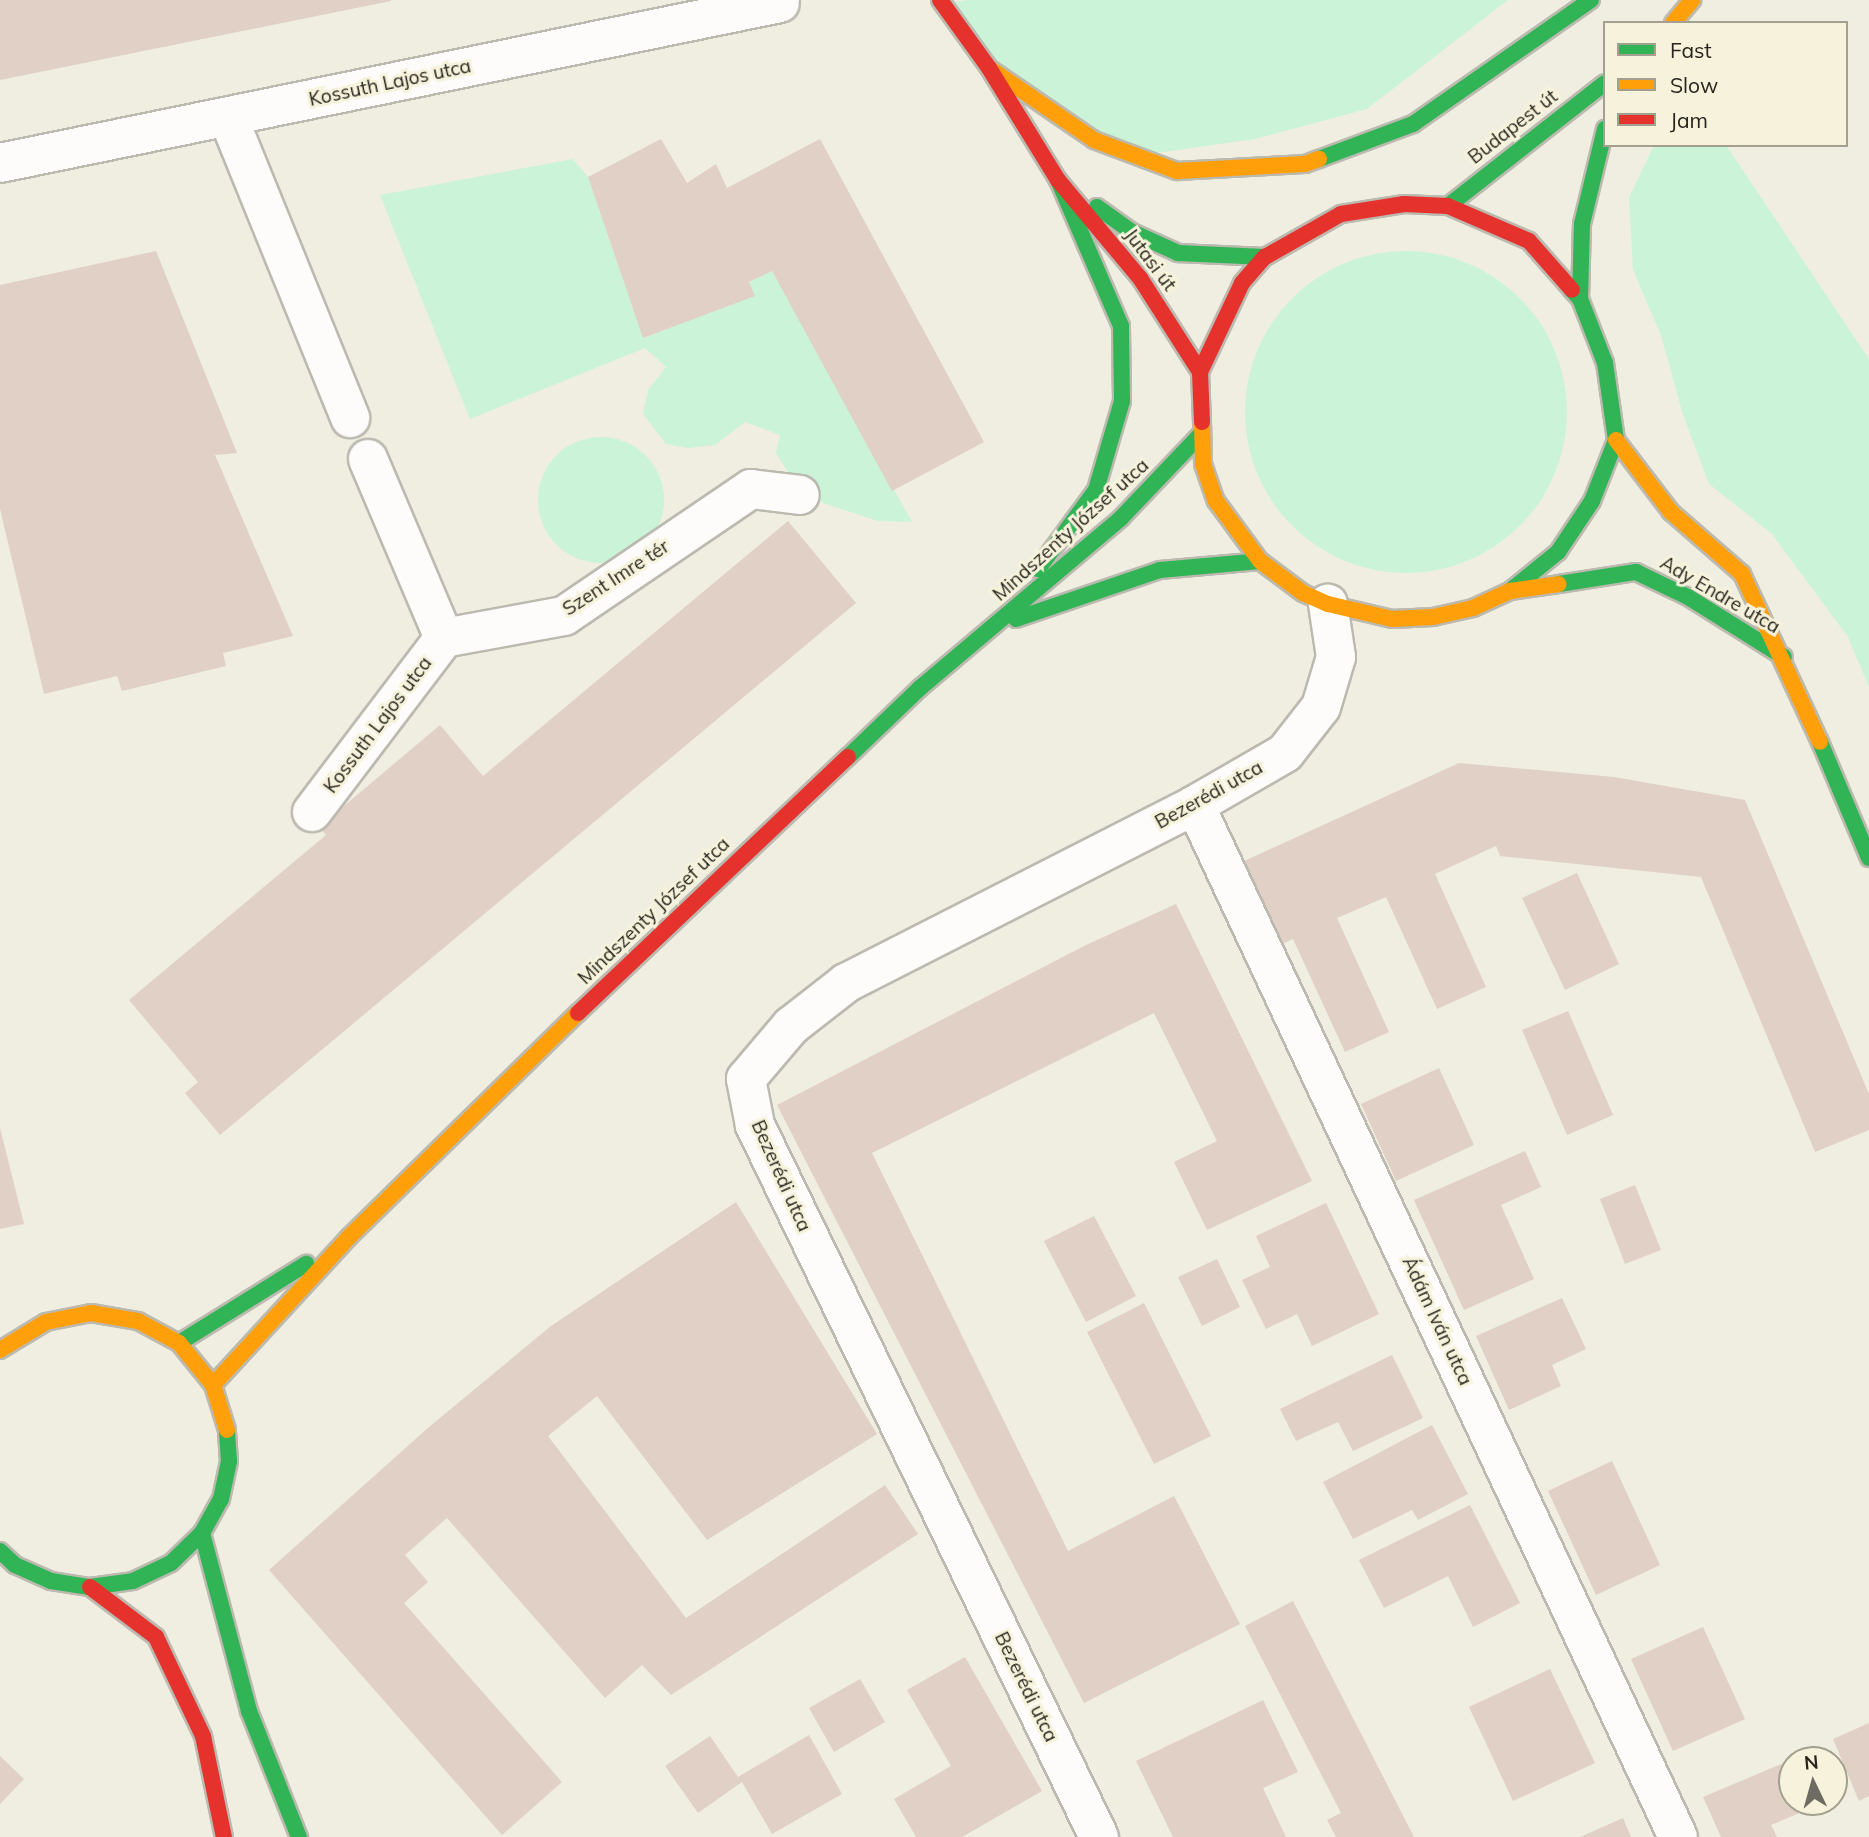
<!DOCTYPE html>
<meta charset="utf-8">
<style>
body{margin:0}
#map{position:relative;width:1869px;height:1837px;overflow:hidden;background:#f0eee1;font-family:Mulish,sans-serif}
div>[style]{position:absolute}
.green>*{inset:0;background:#cbf3d8}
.round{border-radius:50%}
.building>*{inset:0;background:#e0d0c5}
.roads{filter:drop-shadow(2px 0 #bcbab0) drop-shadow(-2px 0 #bcbab0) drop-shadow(0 2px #bcbab0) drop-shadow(0 -2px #bcbab0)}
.street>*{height:38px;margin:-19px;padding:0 19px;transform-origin:19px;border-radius:19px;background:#fdfcfa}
.fast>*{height:16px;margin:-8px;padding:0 8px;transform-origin:8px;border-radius:8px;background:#30b455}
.slow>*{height:16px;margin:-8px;padding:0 8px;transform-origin:8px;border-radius:8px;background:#ff9f0a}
.jam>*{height:16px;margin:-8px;padding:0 8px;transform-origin:8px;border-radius:8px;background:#e5322d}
span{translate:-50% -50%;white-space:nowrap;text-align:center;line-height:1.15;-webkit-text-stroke:6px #f6f2db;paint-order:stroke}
.street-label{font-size:19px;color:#27251d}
.legend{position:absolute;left:1603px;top:21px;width:245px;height:126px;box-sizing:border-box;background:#f6f2db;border:2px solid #a3a08f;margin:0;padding:9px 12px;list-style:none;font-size:21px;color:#27251d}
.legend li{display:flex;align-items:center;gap:14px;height:35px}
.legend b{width:35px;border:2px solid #a3a08f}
.north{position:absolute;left:1778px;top:1746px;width:70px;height:70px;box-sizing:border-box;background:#f6f2db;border:2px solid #a3a08f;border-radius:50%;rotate:355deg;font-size:19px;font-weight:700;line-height:28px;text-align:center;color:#27251d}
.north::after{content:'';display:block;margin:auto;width:24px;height:32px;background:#6d6b62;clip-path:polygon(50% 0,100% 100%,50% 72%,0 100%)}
</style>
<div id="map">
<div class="green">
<div style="clip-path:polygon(968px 0,1508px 0,1367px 109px,1255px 139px,1135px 156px,1034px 99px,943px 4px)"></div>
<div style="clip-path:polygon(1654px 145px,1726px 145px,1869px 359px,1869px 687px,1848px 637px,1772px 534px,1709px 484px,1683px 415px,1661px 335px,1633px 270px,1629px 198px)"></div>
<div style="clip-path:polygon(573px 159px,588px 177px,643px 338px,754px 296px,749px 282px,772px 271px,912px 522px,878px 521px,823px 503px,791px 477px,776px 453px,780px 435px,745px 422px,715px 445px,688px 448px,666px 444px,643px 414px,648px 390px,666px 367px,645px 348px,470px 419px,380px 195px)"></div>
<div class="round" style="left:1245px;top:251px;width:322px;height:322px"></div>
<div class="round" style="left:538px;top:437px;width:126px;height:126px"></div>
</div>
<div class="building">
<div style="clip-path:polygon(0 0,391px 0,391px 1px,0 80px)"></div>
<div style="clip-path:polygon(661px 139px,687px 183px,716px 164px,727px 188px,820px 139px,984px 442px,892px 491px,772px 271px,749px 282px,755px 296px,643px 338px,588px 177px)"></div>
<div style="clip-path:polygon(156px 251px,237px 453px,215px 455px,293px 636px,223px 653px,226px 666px,122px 691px,117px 676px,44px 694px,0 509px,0 285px)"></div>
<div style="clip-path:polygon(788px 521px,856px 603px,220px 1135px,185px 1093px,198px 1082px,129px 1000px,326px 835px,319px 827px,440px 725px,483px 776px)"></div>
<div style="clip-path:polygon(1459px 763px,1614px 777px,1745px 800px,1869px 1094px,1869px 1130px,1815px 1152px,1701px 877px,1500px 856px,1496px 846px,1435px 874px,1486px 987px,1437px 1009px,1386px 897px,1337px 918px,1389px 1032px,1345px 1052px,1293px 939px,1280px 945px,1242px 862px)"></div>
<div style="clip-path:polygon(1577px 873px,1619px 964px,1565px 990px,1522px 898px)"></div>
<div style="clip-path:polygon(1176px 904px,1312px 1181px,1207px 1230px,1174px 1162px,1217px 1141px,1154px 1013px,872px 1153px,1068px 1551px,1174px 1496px,1240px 1624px,1084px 1703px,777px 1105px,1086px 945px)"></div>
<div style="clip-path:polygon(1568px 1011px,1613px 1115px,1567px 1135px,1522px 1030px)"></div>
<div style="clip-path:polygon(1439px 1068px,1474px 1145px,1396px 1181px,1361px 1104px)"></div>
<div style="clip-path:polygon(0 1128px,24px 1224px,0 1229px)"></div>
<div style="clip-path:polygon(1525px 1151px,1541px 1187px,1501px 1205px,1534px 1279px,1464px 1310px,1414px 1200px)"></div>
<div style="clip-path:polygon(1635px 1185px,1661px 1250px,1625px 1264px,1600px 1199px)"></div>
<div style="clip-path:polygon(736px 1202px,877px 1434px,707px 1540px,597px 1396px,548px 1436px,686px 1618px,885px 1485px,918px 1534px,671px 1695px,642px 1665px,605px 1698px,447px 1518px,405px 1555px,428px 1582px,404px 1603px,562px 1782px,502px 1835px,269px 1570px,429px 1427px,551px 1326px)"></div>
<div style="clip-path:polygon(1326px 1203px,1379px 1314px,1312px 1346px,1297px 1314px,1266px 1329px,1242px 1280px,1270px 1267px,1256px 1236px)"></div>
<div style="clip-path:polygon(1094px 1216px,1136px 1296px,1086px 1322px,1044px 1241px)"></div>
<div style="clip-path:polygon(1217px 1259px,1240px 1307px,1202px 1326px,1178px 1277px)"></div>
<div style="clip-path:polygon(1562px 1298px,1586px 1349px,1552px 1365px,1561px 1386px,1509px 1410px,1476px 1336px)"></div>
<div style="clip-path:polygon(1144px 1303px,1211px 1436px,1154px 1464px,1087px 1332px)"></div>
<div style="clip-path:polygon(1392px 1355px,1423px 1418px,1353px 1451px,1338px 1422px,1296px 1441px,1280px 1409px)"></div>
<div style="clip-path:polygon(1432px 1425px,1468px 1494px,1418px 1520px,1412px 1510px,1353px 1539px,1323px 1482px)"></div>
<div style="clip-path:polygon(1612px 1461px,1660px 1565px,1596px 1595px,1548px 1491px)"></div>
<div style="clip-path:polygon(1470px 1505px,1520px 1603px,1473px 1627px,1448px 1576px,1384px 1608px,1359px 1560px)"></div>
<div style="clip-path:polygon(1293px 1601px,1414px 1837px,1336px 1837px,1327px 1820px,1341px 1813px,1245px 1626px)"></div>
<div style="clip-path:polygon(1703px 1627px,1745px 1719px,1673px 1751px,1631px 1659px)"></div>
<div style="clip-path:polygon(965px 1657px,1042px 1791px,962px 1837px,916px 1837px,894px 1799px,951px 1766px,907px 1690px)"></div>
<div style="clip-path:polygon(1550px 1669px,1595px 1763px,1513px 1801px,1469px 1707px)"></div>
<div style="clip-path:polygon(860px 1679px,885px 1722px,834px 1752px,809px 1708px)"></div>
<div style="clip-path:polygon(1263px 1700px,1298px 1772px,1263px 1788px,1286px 1837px,1173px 1837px,1136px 1761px)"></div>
<div style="clip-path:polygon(1869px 1723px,1869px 1796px,1859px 1801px,1833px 1739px)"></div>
<div style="clip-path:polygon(809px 1735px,842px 1794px,772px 1834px,742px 1782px,698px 1813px,665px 1766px,710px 1736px,738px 1777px)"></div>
<div style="clip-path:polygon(1805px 1754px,1808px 1760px,1792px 1760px,1792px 1802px,1826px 1802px,1771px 1825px,1777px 1837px,1721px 1837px,1703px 1797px)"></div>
<div style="clip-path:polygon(0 1756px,24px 1779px,0 1804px)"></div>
<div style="clip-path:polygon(1623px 1818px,1631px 1837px,1580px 1837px)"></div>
</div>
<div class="roads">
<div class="street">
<div style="left:228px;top:117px;width:325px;rotate:67.9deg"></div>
<div style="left:0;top:163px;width:796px;rotate:-11.59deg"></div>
<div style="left:368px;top:459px;width:194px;rotate:67deg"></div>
<div style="left:444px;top:638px;width:122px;rotate:-10.4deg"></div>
<div style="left:564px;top:616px;width:226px;rotate:-34.2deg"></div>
<div style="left:751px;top:489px;width:49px;rotate:7deg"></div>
<div style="left:1195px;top:805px;width:1139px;rotate:64.92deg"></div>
<div style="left:312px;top:812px;width:218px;rotate:-52.8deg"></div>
<div style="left:1099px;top:1837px;width:791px;rotate:-115.79deg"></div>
<div style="left:755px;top:1125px;width:47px;rotate:-101.1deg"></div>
<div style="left:746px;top:1079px;width:70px;rotate:-49.7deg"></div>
<div style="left:791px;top:1026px;width:70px;rotate:-38deg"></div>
<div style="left:846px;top:983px;width:392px;rotate:-27deg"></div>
<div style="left:1195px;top:805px;width:104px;rotate:-30deg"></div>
<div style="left:1285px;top:753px;width:58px;rotate:-52deg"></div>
<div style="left:1321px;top:707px;width:52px;rotate:-73.3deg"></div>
<div style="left:1336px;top:657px;width:54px;rotate:-98.6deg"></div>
</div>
<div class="fast">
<div style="left:1319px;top:159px;width:100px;rotate:-20.4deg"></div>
<div style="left:1413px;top:124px;width:217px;rotate:-34.9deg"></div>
<div style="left:1448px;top:206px;width:199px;rotate:-38.1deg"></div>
<div style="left:1097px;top:207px;width:43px;rotate:35.5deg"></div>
<div style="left:1132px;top:232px;width:51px;rotate:24.5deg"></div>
<div style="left:1178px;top:253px;width:87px;rotate:2.6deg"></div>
<div style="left:1580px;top:299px;width:75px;rotate:-88.5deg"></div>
<div style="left:1582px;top:224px;width:98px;rotate:-76.4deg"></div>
<div style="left:1038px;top:569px;width:98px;rotate:-53.7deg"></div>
<div style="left:1096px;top:490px;width:93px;rotate:-73.7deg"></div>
<div style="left:1122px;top:401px;width:75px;rotate:-90.8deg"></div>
<div style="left:1121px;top:326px;width:159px;rotate:-113.3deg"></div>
<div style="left:1559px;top:584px;width:78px;rotate:-8.9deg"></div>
<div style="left:1636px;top:572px;width:58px;rotate:25.7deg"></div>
<div style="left:1688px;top:597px;width:113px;rotate:32deg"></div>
<div style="left:1510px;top:591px;width:62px;rotate:-39.1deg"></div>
<div style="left:1558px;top:552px;width:61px;rotate:-56.3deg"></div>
<div style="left:1592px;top:501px;width:66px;rotate:-68.5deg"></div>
<div style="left:1616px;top:440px;width:78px;rotate:-98.1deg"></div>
<div style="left:1605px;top:363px;width:69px;rotate:-111.3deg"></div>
<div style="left:1580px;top:299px;width:12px;rotate:-132deg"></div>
<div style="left:1016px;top:619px;width:152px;rotate:-18.8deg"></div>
<div style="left:1160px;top:570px;width:100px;rotate:-5.1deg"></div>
<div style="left:1820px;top:742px;width:126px;rotate:67.1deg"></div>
<div style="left:848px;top:757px;width:100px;rotate:-43.8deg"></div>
<div style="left:920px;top:688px;width:263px;rotate:-40.2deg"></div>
<div style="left:1121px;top:518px;width:115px;rotate:-46.4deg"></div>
<div style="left:179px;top:1343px;width:150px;rotate:-31.9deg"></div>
<div style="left:202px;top:1533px;width:184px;rotate:75.2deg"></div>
<div style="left:249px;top:1711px;width:136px;rotate:68.4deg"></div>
<div style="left:0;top:1551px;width:21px;rotate:43deg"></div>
<div style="left:15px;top:1565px;width:39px;rotate:24deg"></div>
<div style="left:51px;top:1581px;width:39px;rotate:9deg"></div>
<div style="left:90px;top:1587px;width:43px;rotate:-7.9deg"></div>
<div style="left:133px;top:1581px;width:42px;rotate:-25.3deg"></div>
<div style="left:171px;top:1563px;width:43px;rotate:-44.1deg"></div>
<div style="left:202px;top:1533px;width:39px;rotate:-61deg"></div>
<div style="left:221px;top:1499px;width:39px;rotate:-78deg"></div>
<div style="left:229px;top:1461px;width:31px;rotate:-94deg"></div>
</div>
<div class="slow">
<div style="left:1673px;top:23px;width:30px;rotate:-50deg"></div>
<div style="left:989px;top:68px;width:127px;rotate:34.4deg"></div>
<div style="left:1094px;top:140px;width:89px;rotate:20.5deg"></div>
<div style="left:1177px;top:171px;width:128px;rotate:-3.1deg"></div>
<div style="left:1305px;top:164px;width:15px;rotate:-20deg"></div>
<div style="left:1202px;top:422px;width:42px;rotate:88.6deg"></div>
<div style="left:1203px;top:464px;width:39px;rotate:71deg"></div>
<div style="left:1216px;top:501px;width:74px;rotate:53.7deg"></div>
<div style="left:1260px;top:561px;width:54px;rotate:36.7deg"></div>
<div style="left:1303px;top:593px;width:27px;rotate:24deg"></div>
<div style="left:1328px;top:604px;width:66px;rotate:13.2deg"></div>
<div style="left:1392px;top:619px;width:41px;rotate:-2.8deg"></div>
<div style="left:1433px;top:617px;width:41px;rotate:-12.7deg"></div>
<div style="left:1473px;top:608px;width:41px;rotate:-24.7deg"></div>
<div style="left:1510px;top:591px;width:49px;rotate:-8.1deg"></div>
<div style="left:1616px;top:440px;width:91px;rotate:52.6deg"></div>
<div style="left:1671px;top:512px;width:94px;rotate:41.1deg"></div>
<div style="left:1742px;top:574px;width:185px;rotate:65.1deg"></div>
<div style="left:0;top:1350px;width:54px;rotate:-31.3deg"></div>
<div style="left:46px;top:1322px;width:46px;rotate:-11.3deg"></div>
<div style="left:91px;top:1313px;width:48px;rotate:9.7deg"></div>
<div style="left:138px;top:1321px;width:47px;rotate:28.2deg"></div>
<div style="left:179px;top:1343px;width:54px;rotate:51deg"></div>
<div style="left:213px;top:1385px;width:47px;rotate:72.7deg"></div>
<div style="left:213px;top:1385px;width:201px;rotate:-47.4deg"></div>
<div style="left:349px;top:1237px;width:320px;rotate:-44.4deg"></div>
</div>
<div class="jam">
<div style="left:940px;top:0;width:84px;rotate:54.2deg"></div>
<div style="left:989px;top:68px;width:132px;rotate:58.4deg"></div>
<div style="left:1058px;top:180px;width:128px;rotate:50.1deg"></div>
<div style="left:1140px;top:278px;width:112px;rotate:57.4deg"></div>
<div style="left:1202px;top:422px;width:50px;rotate:-92.3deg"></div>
<div style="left:1200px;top:372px;width:98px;rotate:-64.7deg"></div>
<div style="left:1242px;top:283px;width:35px;rotate:-49deg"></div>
<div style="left:1265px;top:257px;width:87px;rotate:-29.5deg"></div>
<div style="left:1341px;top:214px;width:64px;rotate:-9deg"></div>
<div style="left:1404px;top:204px;width:44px;rotate:2.6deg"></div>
<div style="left:1448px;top:206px;width:88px;rotate:23.4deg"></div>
<div style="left:1529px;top:241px;width:65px;rotate:48.7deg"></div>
<div style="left:578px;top:1013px;width:372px;rotate:-43.5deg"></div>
<div style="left:90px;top:1587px;width:83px;rotate:37.1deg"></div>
<div style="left:156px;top:1637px;width:110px;rotate:64.6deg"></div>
<div style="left:203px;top:1736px;width:103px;rotate:78.3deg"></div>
</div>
</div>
<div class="street-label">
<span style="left:390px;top:83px;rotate:-12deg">Kossuth Lajos utca</span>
<span style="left:1513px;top:127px;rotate:-38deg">Budapest út</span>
<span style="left:1150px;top:260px;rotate:53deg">Jutasi út</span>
<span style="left:1071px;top:530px;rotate:-42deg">Mindszenty József utca</span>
<span style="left:616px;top:578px;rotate:-33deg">Szent Imre tér</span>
<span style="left:1720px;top:595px;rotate:30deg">Ady Endre utca</span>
<span style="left:378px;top:725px;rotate:-53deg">Kossuth Lajos utca</span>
<span style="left:1209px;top:795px;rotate:-29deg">Bezerédi utca</span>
<span style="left:654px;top:911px;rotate:-44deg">Mindszenty József utca</span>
<span style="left:781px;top:1176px;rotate:66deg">Bezerédi utca</span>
<span style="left:1437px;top:1321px;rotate:65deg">Ádám Iván utca</span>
<span style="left:1026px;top:1687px;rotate:64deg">Bezerédi utca</span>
</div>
<ul class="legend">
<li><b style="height:9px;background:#30b455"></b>Fast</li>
<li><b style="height:9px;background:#ff9f0a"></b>Slow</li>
<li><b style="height:9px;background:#e5322d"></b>Jam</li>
</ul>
<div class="north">N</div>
</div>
